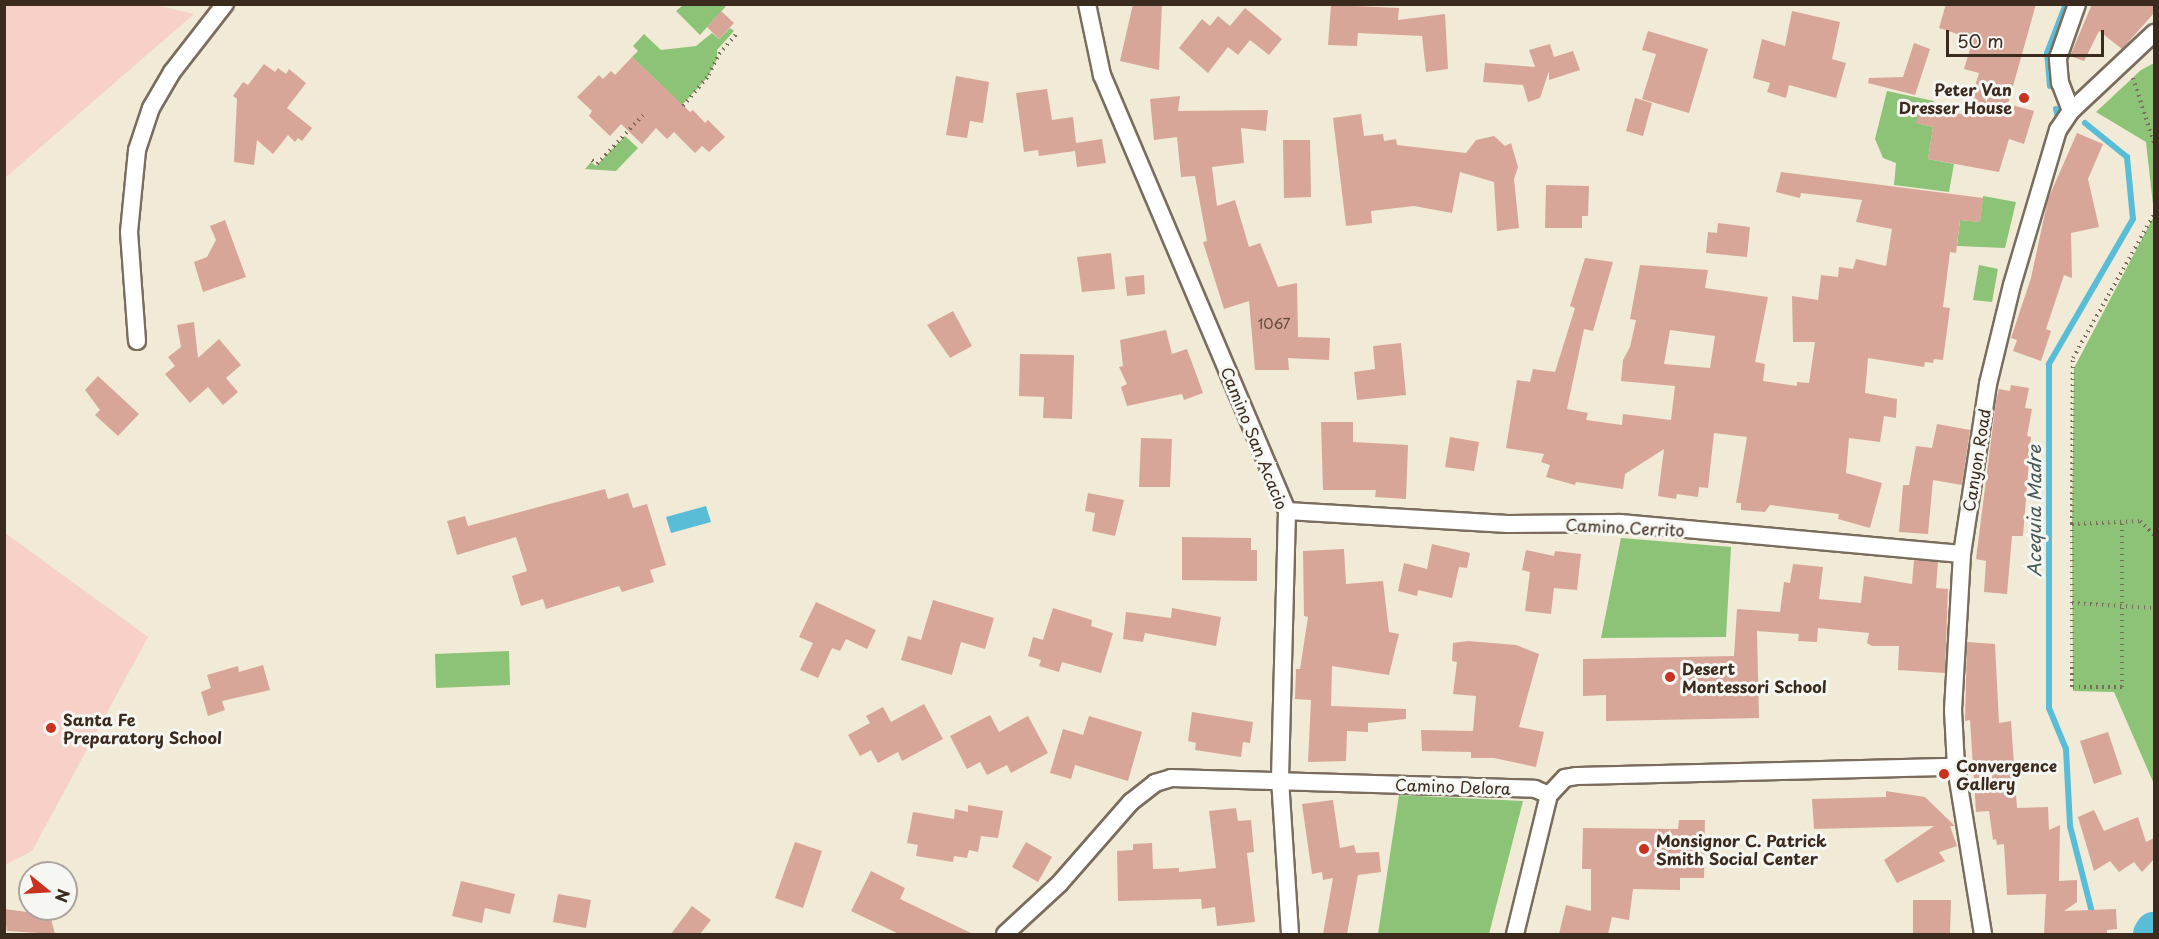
<!DOCTYPE html>
<style>
body{margin:0}
#map{position:relative;width:2159px;height:939px;overflow:hidden;background:#f0ead6;font-family:"Playpen Sans",sans-serif}
div>[style]{position:absolute}
.built>*{inset:0;background:#f7d1c7}
.green>*{inset:0;background:#8dc376}
.water>*{inset:0;background:#5abdd8}
.stream>*{height:6px;margin:-3px;padding:0 3px;transform-origin:3px;border-radius:3px;background:#5abdd8}
.river>*{height:38px;margin:-19px;padding:0 19px;transform-origin:19px;border-radius:19px;background:#5abdd8}
.building>*{inset:0;background:#d8a698}
.path>*{height:4px;margin-top:-2px;transform-origin:0;background:repeating-linear-gradient(90deg,#7a6d5e 0 1.5px,transparent 0 6px)}
.roads{filter:drop-shadow(2px 0 #7a6d5e) drop-shadow(-2px 0 #7a6d5e) drop-shadow(0 2px #7a6d5e) drop-shadow(0 -2px #7a6d5e)}
.street>*{height:16px;margin:-8px;padding:0 8px;transform-origin:8px;border-radius:8px;background:#fff}
.dots>*{width:16px;height:16px;translate:-50% -50%;box-sizing:border-box;border:3px solid #f6f6f2;border-radius:50%}
span{translate:-50% -50%;white-space:nowrap;text-align:center;line-height:1.15;-webkit-text-stroke:6px #f6f6f2;paint-order:stroke}
.number-label{font-size:14px;color:#62493c}
.number-label span{-webkit-text-stroke-width:0}
.poi-label{font-size:16px;color:#3b2a1e;font-weight:700}
.right{translate:-100% -50%;text-align:right}
.left{translate:0 -50%;text-align:left}
.street-label{font-size:16px;color:#3b2a1e}
.water-label{font-size:18px;color:#445656;font-style:italic}
.frame{position:absolute;inset:0;border:6px solid #3b2a1e;pointer-events:none}
.north{position:absolute;left:18px;top:861px;width:60px;height:60px;box-sizing:border-box;background:#f6f6f2;border:2px solid #aba49d;border-radius:50%;rotate:108deg;font-size:16px;font-weight:700;line-height:24px;text-align:center;color:#3b2a1e}
.north::after{content:'';display:block;margin:auto;width:21px;height:27px;background:#c8321e;clip-path:polygon(50% 0,100% 100%,50% 72%,0 100%)}
.scale{position:absolute;left:1946px;top:30px;width:158px;height:27px;box-sizing:border-box;border:3px solid #3b2a1e;border-top:0;padding-left:8px;font-size:18px;line-height:21px;white-space:nowrap;color:#3b2a1e;-webkit-text-stroke:4px #f6f6f2;paint-order:stroke}
</style>
<div id="map">
<div class="built">
<div style="clip-path:polygon(152px 4px,194px 14px,5px 178px,5px 5px)"></div>
<div style="clip-path:polygon(5px 533px,148px 637px,32px 851px,5px 865px)"></div>
</div>
<div class="green">
<div style="clip-path:polygon(683px 5px,683px 4px,727px 5px,700px 35px,676px 11px)"></div>
<div style="clip-path:polygon(730px 28px,734px 31px,717px 50px,717px 59px,707px 78px,682px 105px,632px 57px,638px 51px,633px 46px,644px 34px,661px 50px,696px 46px,712px 33px,719px 39px)"></div>
<div style="clip-path:polygon(2154px 63px,2154px 214px,2146px 142px,2096px 112px,2141px 70px)"></div>
<div style="clip-path:polygon(1887px 91px,1934px 101px,1932px 108px,1920px 107px,1917px 123px,1933px 127px,1928px 159px,1954px 164px,1949px 192px,1894px 185px,1896px 163px,1883px 158px,1875px 139px)"></div>
<div style="clip-path:polygon(625px 136px,638px 148px,616px 171px,585px 169px,591px 162px,596px 166px)"></div>
<div style="clip-path:polygon(1983px 196px,2016px 202px,2005px 248px,1957px 246px,1960px 220px,1980px 222px)"></div>
<div style="clip-path:polygon(2154px 216px,2154px 784px,2114px 692px,2073px 691px,2072px 524px,2074px 368px)"></div>
<div style="clip-path:polygon(1979px 265px,1998px 269px,1992px 302px,1973px 300px)"></div>
<div style="clip-path:polygon(1621px 538px,1731px 547px,1726px 637px,1601px 638px)"></div>
<div style="clip-path:polygon(509px 651px,510px 685px,436px 688px,435px 654px)"></div>
<div style="clip-path:polygon(1399px 795px,1523px 801px,1489px 934px,1378px 934px)"></div>
</div>
<div class="water">
<div style="clip-path:polygon(706px 506px,711px 522px,671px 533px,666px 517px)"></div>
</div>
<div class="stream">
<div style="left:2050px;top:86px;width:33px;rotate:-95deg"></div>
<div style="left:2047px;top:53px;width:53px;rotate:-68.8deg"></div>
<div style="left:2056px;top:109px;width:8px;rotate:76deg"></div>
<div style="left:2085px;top:123px;width:54px;rotate:39deg"></div>
<div style="left:2127px;top:157px;width:62px;rotate:84.5deg"></div>
<div style="left:2133px;top:219px;width:168px;rotate:120.1deg"></div>
<div style="left:2049px;top:364px;width:344px;rotate:90deg"></div>
<div style="left:2049px;top:708px;width:44px;rotate:67.5deg"></div>
<div style="left:2066px;top:749px;width:77px;rotate:87deg"></div>
<div style="left:2070px;top:826px;width:93px;rotate:75.7deg"></div>
</div>
<div class="river">
<div style="left:2152px;top:934px;width:4px;rotate:-56deg"></div>
</div>
<div class="building">
<div style="clip-path:polygon(1133px 4px,1162px 4px,1159px 70px,1120px 61px)"></div>
<div style="clip-path:polygon(1946px 4px,2036px 4px,2008px 104px,2034px 111px,2024px 144px,2009px 139px,1999px 172px,1928px 159px,1933px 127px,1916px 123px,1920px 106px,1966px 115px,1979px 73px,1964px 69px,1973px 39px,1939px 28px)"></div>
<div style="clip-path:polygon(2092px 4px,2154px 4px,2154px 13px,2122px 49px,2099px 31px,2084px 61px,2070px 56px)"></div>
<div style="clip-path:polygon(1331px 5px,1399px 8px,1398px 20px,1445px 14px,1448px 69px,1426px 72px,1422px 36px,1358px 33px,1357px 46px,1328px 45px)"></div>
<div style="clip-path:polygon(1245px 8px,1282px 39px,1269px 55px,1250px 40px,1238px 55px,1228px 47px,1208px 73px,1179px 48px,1202px 19px,1210px 26px,1218px 16px,1230px 26px)"></div>
<div style="clip-path:polygon(721px 11px,734px 23px,719px 39px,707px 27px)"></div>
<div style="clip-path:polygon(1792px 11px,1840px 22px,1832px 59px,1846px 63px,1836px 98px,1789px 85px,1786px 98px,1767px 92px,1770px 83px,1753px 78px,1762px 39px,1785px 46px)"></div>
<div style="clip-path:polygon(1648px 31px,1708px 49px,1689px 113px,1642px 99px,1656px 54px,1642px 50px)"></div>
<div style="clip-path:polygon(1914px 43px,1930px 49px,1915px 95px,1868px 83px,1869px 78px,1903px 77px)"></div>
<div style="clip-path:polygon(1550px 44px,1554px 57px,1573px 51px,1580px 70px,1549px 80px,1549px 71px,1540px 98px,1528px 102px,1523px 85px,1483px 82px,1485px 63px,1535px 67px,1529px 50px)"></div>
<div style="clip-path:polygon(632px 57px,690px 112px,693px 110px,705px 123px,708px 120px,725px 137px,709px 152px,702px 146px,695px 153px,674px 132px,667px 139px,656px 128px,642px 144px,621px 124px,610px 136px,589px 116px,592px 111px,577px 97px,599px 75px,603px 79px,611px 71px,615px 75px)"></div>
<div style="clip-path:polygon(264px 64px,275px 72px,278px 68px,286px 74px,289px 69px,306px 83px,287px 108px,312px 128px,302px 141px,298px 138px,295px 142px,288px 135px,273px 154px,257px 140px,254px 165px,234px 162px,237px 99px,233px 96px,243px 82px,248px 85px)"></div>
<div style="clip-path:polygon(956px 76px,989px 82px,983px 123px,970px 121px,967px 138px,946px 135px)"></div>
<div style="clip-path:polygon(1047px 89px,1052px 120px,1073px 117px,1076px 143px,1102px 139px,1106px 163px,1077px 167px,1075px 151px,1039px 156px,1038px 150px,1024px 152px,1016px 93px)"></div>
<div style="clip-path:polygon(1180px 96px,1178px 111px,1268px 110px,1266px 131px,1241px 128px,1244px 163px,1212px 167px,1217px 206px,1235px 200px,1249px 247px,1260px 243px,1278px 287px,1297px 283px,1298px 337px,1330px 338px,1329px 360px,1288px 358px,1289px 370px,1255px 370px,1249px 301px,1224px 309px,1203px 242px,1207px 241px,1195px 176px,1181px 177px,1177px 137px,1154px 140px,1150px 99px)"></div>
<div style="clip-path:polygon(1635px 98px,1652px 103px,1643px 136px,1626px 131px)"></div>
<div style="clip-path:polygon(1361px 114px,1364px 136px,1383px 134px,1384px 141px,1396px 139px,1397px 145px,1466px 153px,1476px 140px,1494px 136px,1505px 146px,1511px 143px,1518px 167px,1514px 179px,1519px 228px,1497px 231px,1494px 182px,1460px 172px,1452px 213px,1414px 206px,1371px 211px,1372px 223px,1346px 226px,1333px 118px)"></div>
<div style="clip-path:polygon(2077px 133px,2103px 144px,2088px 179px,2099px 227px,2071px 233px,2072px 278px,2064px 275px,2046px 329px,2051px 331px,2041px 361px,2013px 351px,2017px 340px,2011px 338px,2031px 278px,2048px 199px)"></div>
<div style="clip-path:polygon(1283px 140px,1310px 140px,1311px 197px,1284px 198px)"></div>
<div style="clip-path:polygon(evenodd,1781px 172px,1983px 198px,1980px 222px,1960px 220px,1956px 253px,1950px 252px,1943px 307px,1950px 308px,1943px 360px,1934px 359px,1933px 363px,1925px 362px,1924px 367px,1868px 358px,1865px 393px,1897px 399px,1896px 418px,1884px 416px,1880px 442px,1849px 438px,1846px 473px,1882px 483px,1870px 528px,1838px 519px,1839px 514px,1770px 505px,1765px 512px,1741px 510px,1741px 503px,1736px 503px,1747px 437px,1714px 433px,1708px 488px,1699px 487px,1698px 497px,1677px 494px,1676px 499px,1658px 496px,1664px 449px,1625px 474px,1623px 489px,1576px 482px,1575px 485px,1546px 477px,1550px 465px,1541px 462px,1544px 454px,1506px 448px,1517px 380px,1530px 382px,1533px 369px,1555px 372px,1575px 308px,1570px 306px,1585px 258px,1613px 262px,1593px 331px,1584px 329px,1567px 409px,1588px 413px,1586px 420px,1622px 425px,1623px 414px,1671px 420px,1675px 386px,1621px 381px,1623px 360px,1630px 347px,1636px 320px,1630px 319px,1640px 265px,1708px 270px,1705px 288px,1768px 297px,1755px 362px,1765px 364px,1763px 381px,1797px 386px,1797px 382px,1809px 383px,1815px 342px,1793px 342px,1792px 296px,1818px 300px,1821px 275px,1838px 277px,1839px 267px,1853px 269px,1856px 259px,1886px 266px,1892px 229px,1856px 222px,1862px 200px,1801px 193px,1800px 198px,1776px 192px,1781px 172px,1670px 330px,1715px 336px,1710px 368px,1664px 364px,1670px 330px)"></div>
<div style="clip-path:polygon(1546px 185px,1589px 186px,1588px 216px,1582px 216px,1582px 228px,1545px 228px)"></div>
<div style="clip-path:polygon(225px 220px,246px 277px,203px 292px,194px 262px,207px 257px,216px 240px,210px 226px)"></div>
<div style="clip-path:polygon(1718px 223px,1750px 227px,1747px 257px,1706px 253px,1708px 232px,1717px 233px)"></div>
<div style="clip-path:polygon(1111px 253px,1115px 289px,1082px 292px,1077px 257px)"></div>
<div style="clip-path:polygon(1144px 275px,1145px 294px,1127px 296px,1125px 277px)"></div>
<div style="clip-path:polygon(953px 311px,972px 346px,950px 358px,927px 325px)"></div>
<div style="clip-path:polygon(194px 322px,198px 358px,219px 339px,241px 365px,226px 378px,238px 392px,223px 405px,208px 387px,190px 403px,165px 374px,175px 366px,168px 357px,181px 347px,177px 325px)"></div>
<div style="clip-path:polygon(1166px 330px,1172px 354px,1187px 349px,1203px 393px,1184px 400px,1182px 394px,1127px 406px,1121px 387px,1127px 384px,1119px 367px,1123px 366px,1120px 340px)"></div>
<div style="clip-path:polygon(1401px 343px,1406px 395px,1357px 400px,1354px 372px,1375px 369px,1373px 346px)"></div>
<div style="clip-path:polygon(1020px 354px,1074px 355px,1072px 419px,1043px 418px,1044px 397px,1019px 396px)"></div>
<div style="clip-path:polygon(98px 376px,139px 414px,118px 436px,95px 415px,100px 410px,85px 390px)"></div>
<div style="clip-path:polygon(2011px 385px,2029px 388px,2025px 408px,2032px 409px,2027px 436px,2031px 437px,2023px 536px,2012px 536px,2007px 594px,1984px 592px,1986px 561px,1976px 559px,1996px 401px,1999px 389px,2010px 391px)"></div>
<div style="clip-path:polygon(1321px 422px,1353px 422px,1353px 442px,1408px 445px,1406px 499px,1375px 497px,1376px 490px,1323px 490px)"></div>
<div style="clip-path:polygon(1937px 424px,1970px 430px,1962px 485px,1933px 480px,1928px 534px,1899px 532px,1903px 485px,1909px 485px,1916px 446px,1932px 448px)"></div>
<div style="clip-path:polygon(1450px 437px,1479px 442px,1474px 471px,1445px 467px)"></div>
<div style="clip-path:polygon(1141px 438px,1172px 439px,1170px 487px,1139px 487px)"></div>
<div style="clip-path:polygon(605px 489px,608px 499px,628px 493px,633px 508px,647px 504px,666px 565px,650px 570px,654px 582px,622px 592px,619px 586px,546px 609px,543px 599px,521px 606px,512px 576px,527px 571px,516px 537px,457px 555px,447px 521px,465px 516px,468px 526px)"></div>
<div style="clip-path:polygon(1088px 493px,1124px 500px,1115px 536px,1092px 531px,1095px 513px,1085px 511px)"></div>
<div style="clip-path:polygon(1182px 537px,1251px 538px,1251px 550px,1257px 550px,1257px 581px,1182px 580px)"></div>
<div style="clip-path:polygon(1432px 544px,1470px 553px,1467px 568px,1459px 567px,1452px 598px,1418px 590px,1417px 596px,1398px 591px,1404px 563px,1427px 569px)"></div>
<div style="clip-path:polygon(1344px 549px,1346px 584px,1383px 581px,1389px 632px,1399px 634px,1389px 675px,1332px 666px,1331px 706px,1406px 709px,1406px 719px,1368px 723px,1368px 732px,1347px 731px,1346px 761px,1308px 762px,1311px 700px,1295px 699px,1296px 669px,1300px 669px,1308px 617px,1304px 616px,1303px 551px)"></div>
<div style="clip-path:polygon(1526px 550px,1554px 556px,1555px 551px,1581px 554px,1577px 590px,1554px 588px,1551px 614px,1525px 611px,1530px 572px,1522px 570px)"></div>
<div style="clip-path:polygon(1914px 560px,1938px 562px,1936px 588px,1948px 589px,1945px 673px,1898px 670px,1899px 646px,1872px 646px,1867px 643px,1869px 633px,1818px 628px,1817px 642px,1798px 641px,1799px 634px,1757px 631px,1759px 718px,1606px 721px,1606px 695px,1583px 696px,1583px 659px,1734px 656px,1737px 609px,1780px 612px,1784px 582px,1790px 583px,1793px 564px,1823px 567px,1819px 599px,1861px 603px,1864px 576px,1912px 584px)"></div>
<div style="clip-path:polygon(933px 600px,994px 618px,985px 649px,961px 642px,952px 675px,901px 660px,908px 636px,921px 640px)"></div>
<div style="clip-path:polygon(816px 602px,876px 630px,867px 649px,846px 639px,840px 651px,832px 648px,818px 678px,800px 670px,813px 643px,799px 637px)"></div>
<div style="clip-path:polygon(1053px 608px,1092px 620px,1091px 626px,1113px 633px,1101px 673px,1062px 662px,1059px 672px,1039px 666px,1041px 660px,1028px 656px,1033px 637px,1043px 640px)"></div>
<div style="clip-path:polygon(1172px 608px,1221px 617px,1216px 646px,1145px 633px,1143px 642px,1123px 639px,1126px 612px,1171px 618px)"></div>
<div style="clip-path:polygon(1468px 641px,1516px 645px,1539px 654px,1519px 727px,1544px 732px,1536px 767px,1494px 758px,1471px 758px,1471px 752px,1422px 751px,1421px 730px,1473px 731px,1476px 696px,1453px 694px,1457px 662px,1452px 661px,1453px 643px)"></div>
<div style="clip-path:polygon(1967px 642px,1995px 644px,1999px 723px,2011px 721px,2017px 808px,2048px 807px,2049px 830px,2060px 825px,2059px 881px,2077px 880px,2077px 902px,2064px 911px,2116px 909px,2117px 929px,2107px 930px,2107px 934px,2044px 934px,2046px 894px,2007px 895px,2004px 844px,1997px 845px,1996px 839px,1993px 840px,1989px 811px,1976px 812px,1970px 720px,1965px 721px)"></div>
<div style="clip-path:polygon(263px 665px,270px 690px,222px 701px,225px 710px,208px 716px,201px 692px,211px 688px,207px 675px,238px 666px,239px 672px)"></div>
<div style="clip-path:polygon(924px 704px,943px 739px,902px 761px,898px 752px,878px 763px,871px 750px,860px 756px,848px 735px,870px 723px,866px 716px,883px 707px,891px 722px)"></div>
<div style="clip-path:polygon(1192px 712px,1253px 722px,1250px 743px,1243px 742px,1241px 757px,1195px 750px,1196px 743px,1188px 741px)"></div>
<div style="clip-path:polygon(990px 715px,999px 732px,1028px 716px,1048px 753px,1011px 773px,1007px 765px,987px 775px,980px 762px,967px 769px,950px 736px)"></div>
<div style="clip-path:polygon(1089px 716px,1142px 732px,1128px 781px,1075px 765px,1071px 779px,1050px 773px,1063px 729px,1083px 735px)"></div>
<div style="clip-path:polygon(2108px 732px,2122px 774px,2094px 784px,2080px 741px)"></div>
<div style="clip-path:polygon(1886px 791px,1925px 797px,1955px 826px,1950px 826px,1957px 846px,1939px 852px,1945px 861px,1897px 883px,1884px 860px,1934px 826px,1814px 829px,1812px 799px,1886px 797px)"></div>
<div style="clip-path:polygon(1333px 800px,1340px 848px,1354px 845px,1356px 853px,1379px 852px,1381px 872px,1358px 875px,1347px 934px,1323px 934px,1333px 878px,1323px 880px,1322px 872px,1312px 874px,1302px 804px)"></div>
<div style="clip-path:polygon(968px 805px,1003px 811px,998px 838px,981px 836px,978px 852px,969px 850px,967px 858px,954px 856px,953px 862px,916px 856px,918px 845px,907px 843px,913px 812px,954px 819px,955px 809px,968px 812px)"></div>
<div style="clip-path:polygon(1236px 808px,1238px 821px,1251px 820px,1254px 852px,1247px 853px,1255px 922px,1217px 926px,1215px 907px,1202px 909px,1201px 899px,1118px 901px,1117px 851px,1133px 850px,1133px 844px,1152px 843px,1153px 869px,1179px 868px,1179px 872px,1216px 868px,1209px 811px)"></div>
<div style="clip-path:polygon(2094px 810px,2104px 831px,2138px 817px,2146px 842px,2154px 838px,2154px 859px,2142px 872px,2134px 862px,2119px 872px,2110px 861px,2094px 871px,2078px 817px)"></div>
<div style="clip-path:polygon(1679px 820px,1705px 820px,1704px 878px,1680px 878px,1680px 890px,1633px 889px,1629px 920px,1612px 917px,1608px 934px,1559px 934px,1566px 905px,1591px 911px,1591px 869px,1582px 869px,1583px 828px,1678px 829px)"></div>
<div style="clip-path:polygon(795px 842px,822px 851px,803px 908px,775px 898px)"></div>
<div style="clip-path:polygon(1026px 842px,1052px 857px,1038px 882px,1012px 867px)"></div>
<div style="clip-path:polygon(871px 871px,905px 888px,900px 899px,973px 934px,899px 934px,851px 911px)"></div>
<div style="clip-path:polygon(461px 881px,515px 894px,510px 914px,485px 908px,482px 923px,452px 916px)"></div>
<div style="clip-path:polygon(558px 894px,591px 900px,586px 928px,553px 922px)"></div>
<div style="clip-path:polygon(1913px 900px,1951px 900px,1950px 934px,1913px 934px)"></div>
<div style="clip-path:polygon(692px 906px,711px 920px,700px 934px,671px 934px)"></div>
<div style="clip-path:polygon(4px 909px,50px 915px,55px 934px,7px 931px)"></div>
</div>
<div class="path">
<div style="left:2133px;top:78px;width:68px;rotate:72.1deg"></div>
<div style="left:683px;top:106px;width:40px;rotate:-50deg"></div>
<div style="left:709px;top:75px;width:23px;rotate:-65deg"></div>
<div style="left:719px;top:54px;width:29px;rotate:-49deg"></div>
<div style="left:592px;top:160px;width:6px;rotate:39deg"></div>
<div style="left:597px;top:164px;width:67px;rotate:-46.8deg"></div>
<div style="left:2072px;top:524px;width:166px;rotate:-89.7deg"></div>
<div style="left:2073px;top:358px;width:165px;rotate:-60.6deg"></div>
<div style="left:2122px;top:524px;width:163px;rotate:90deg"></div>
<div style="left:2122px;top:687px;width:50px;rotate:180deg"></div>
<div style="left:2072px;top:687px;width:163px;rotate:-90deg"></div>
<div style="left:2072px;top:524px;width:68px;rotate:-2.5deg"></div>
<div style="left:2140px;top:521px;width:20px;rotate:45deg"></div>
<div style="left:2072px;top:603px;width:82px;rotate:3.5deg"></div>
</div>
<div class="roads">
<div class="street">
<div style="left:1087px;top:4px;width:73px;rotate:78.1deg"></div>
<div style="left:1102px;top:75px;width:474px;rotate:67deg"></div>
<div style="left:1287px;top:511px;width:268px;rotate:91.5deg"></div>
<div style="left:1280px;top:779px;width:155px;rotate:86.3deg"></div>
<div style="left:2071px;top:111px;width:30px;rotate:-111deg"></div>
<div style="left:2060px;top:83px;width:25px;rotate:-95deg"></div>
<div style="left:2058px;top:58px;width:57px;rotate:-70.6deg"></div>
<div style="left:137px;top:341px;width:109px;rotate:-94.2deg"></div>
<div style="left:129px;top:232px;width:82px;rotate:-84.4deg"></div>
<div style="left:137px;top:150px;width:44px;rotate:-71.6deg"></div>
<div style="left:151px;top:108px;width:42px;rotate:-59.7deg"></div>
<div style="left:172px;top:72px;width:86px;rotate:-52.1deg"></div>
<div style="left:1287px;top:511px;width:221px;rotate:3.4deg"></div>
<div style="left:1508px;top:524px;width:112px;rotate:-0.5deg"></div>
<div style="left:1620px;top:523px;width:343px;rotate:5.2deg"></div>
<div style="left:1005px;top:934px;width:75px;rotate:-42.8deg"></div>
<div style="left:1060px;top:883px;width:108px;rotate:-48.8deg"></div>
<div style="left:1131px;top:802px;width:31px;rotate:-38deg"></div>
<div style="left:1155px;top:783px;width:17px;rotate:-17deg"></div>
<div style="left:1171px;top:778px;width:364px;rotate:1.7deg"></div>
<div style="left:1535px;top:789px;width:15px;rotate:23deg"></div>
<div style="left:1549px;top:795px;width:23px;rotate:-47deg"></div>
<div style="left:1565px;top:778px;width:11px;rotate:-10deg"></div>
<div style="left:1576px;top:776px;width:380px;rotate:-1.4deg"></div>
<div style="left:1515px;top:934px;width:143px;rotate:-76.3deg"></div>
<div style="left:1983px;top:934px;width:169px;rotate:-99.2deg"></div>
<div style="left:1956px;top:767px;width:57px;rotate:-93deg"></div>
<div style="left:1953px;top:710px;width:156px;rotate:-86.7deg"></div>
<div style="left:1962px;top:554px;width:172px;rotate:-81.3deg"></div>
<div style="left:1988px;top:384px;width:102px;rotate:-76.4deg"></div>
<div style="left:2012px;top:285px;width:162px;rotate:-73.5deg"></div>
<div style="left:2058px;top:130px;width:23px;rotate:-56deg"></div>
<div style="left:2071px;top:111px;width:114px;rotate:-43.2deg"></div>
</div>
</div>
<div class="dots">
<div style="left:2024px;top:98px;background:#c8321e"></div>
<div style="left:1670px;top:677px;background:#c8321e"></div>
<div style="left:51px;top:728px;background:#c8321e"></div>
<div style="left:1944px;top:774px;background:#c8321e"></div>
<div style="left:1644px;top:849px;background:#c8321e"></div>
</div>
<div class="number-label">
<span style="left:1274px;top:324px">1067</span>
</div>
<div class="poi-label">
<span class="right" style="left:2012px;top:98px">Peter Van<br>Dresser House</span>
<span class="left" style="left:1682px;top:677px">Desert<br>Montessori School</span>
<span class="left" style="left:63px;top:728px">Santa Fe<br>Preparatory School</span>
<span class="left" style="left:1956px;top:774px">Convergence<br>Gallery</span>
<span class="left" style="left:1656px;top:849px">Monsignor C. Patrick<br>Smith Social Center</span>
</div>
<div class="street-label">
<span style="left:1255px;top:438px;rotate:68deg">Camino San Acacio</span>
<span style="left:1976px;top:460px;rotate:-81deg">Canyon Road</span>
<span style="left:1625px;top:527px;rotate:3deg">Camino Cerrito</span>
<span style="left:1453px;top:786px;rotate:2deg">Camino Delora</span>
</div>
<div class="water-label">
<span style="left:2034px;top:511px;rotate:-90deg">Acequia Madre</span>
</div>
<div class="frame"></div>
<div class="north">N</div>
<div class="scale">50 m</div>
</div>
